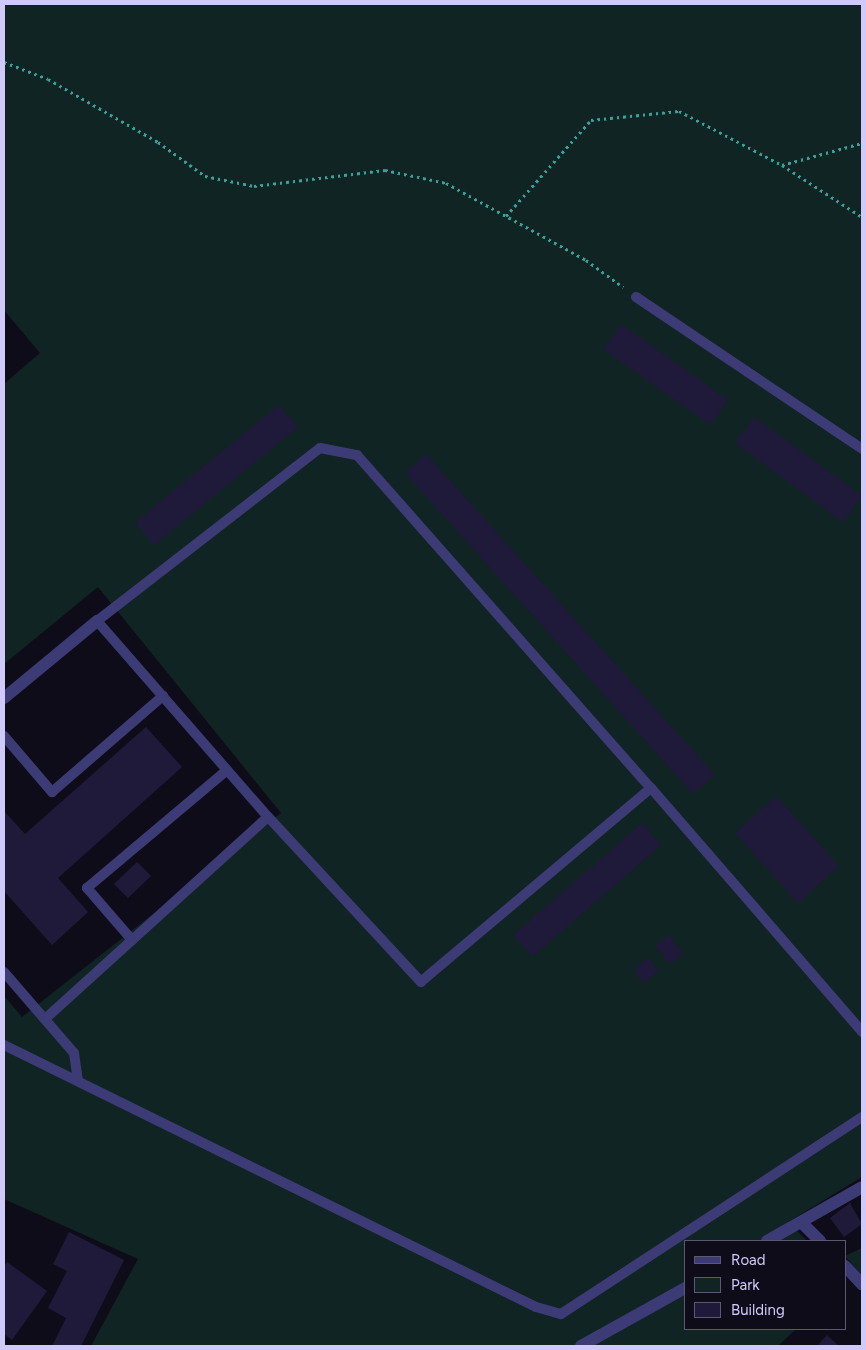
<!DOCTYPE html>
<style>
body{margin:0}
#map{position:relative;width:866px;height:1350px;overflow:hidden;background:#0f0c1a;font-family:Figtree,sans-serif}
div>[style]{position:absolute}
.green>*{inset:0;background:#102423}
.building>*{inset:0;background:#201a3a}
.path>*{height:3px;margin-top:-1.5px;transform-origin:0;background:repeating-linear-gradient(90deg,#36a29c 0 2.5px,transparent 0 6.5px)}
.service>*{height:10px;margin:-5px;padding:0 5px;transform-origin:5px;border-radius:5px;background:#3d3b76}
.minor>*{height:12px;margin:-6px;padding:0 6px;transform-origin:6px;border-radius:6px;background:#3d3b76}
span{translate:-50% -50%;white-space:nowrap;text-align:center;line-height:1.15;-webkit-text-stroke:4.5px #0f0c1a;paint-order:stroke}
.frame{position:absolute;inset:0;border:5px solid #d0cafb;pointer-events:none}
.legend{position:absolute;left:684px;top:1240px;width:162px;height:90px;box-sizing:border-box;background:#0f0c1a;border:1px solid #5c5874;margin:0;padding:6px 9px;list-style:none;font-size:15px;color:#d0cafb}
.legend li{display:flex;align-items:center;gap:10px;height:25px}
.legend b{width:25px;border:1px solid #5c5874}
</style>
<div id="map">
<div class="green">
<div style="clip-path:polygon(4px 4px,862px 4px,862px 1177px,788px 1222px,807px 1241px,685px 1241px,685px 1329px,796px 1329px,778px 1346px,91px 1346px,138px 1259px,4px 1199px,4px 996px,22px 1017px,281px 813px,98px 587px,4px 664px,4px 384px,40px 353px,4px 310px)"></div>
<div style="clip-path:polygon(862px 1248px,862px 1276px,845px 1256px)"></div>
</div>
<div class="building">
<div style="clip-path:polygon(621px 324px,728px 400px,710px 425px,603px 349px)"></div>
<div style="clip-path:polygon(279px 405px,298px 427px,154px 545px,135px 522px)"></div>
<div style="clip-path:polygon(754px 417px,862px 496px,843px 522px,735px 443px)"></div>
<div style="clip-path:polygon(426px 454px,715px 775px,693px 794px,405px 473px)"></div>
<div style="clip-path:polygon(146px 727px,182px 767px,58px 878px,88px 912px,52px 945px,4px 891px,4px 811px,25px 834px)"></div>
<div style="clip-path:polygon(776px 796px,839px 866px,798px 903px,735px 833px)"></div>
<div style="clip-path:polygon(642px 823px,661px 845px,532px 957px,513px 935px)"></div>
<div style="clip-path:polygon(137px 862px,151px 876px,128px 898px,114px 884px)"></div>
<div style="clip-path:polygon(669px 935px,683px 954px,669px 964px,655px 945px)"></div>
<div style="clip-path:polygon(649px 958px,659px 972px,643px 983px,634px 969px)"></div>
<div style="clip-path:polygon(850px 1203px,862px 1224px,844px 1237px,830px 1218px)"></div>
<div style="clip-path:polygon(69px 1232px,124px 1260px,81px 1346px,52px 1346px,66px 1318px,48px 1308px,67px 1271px,53px 1264px)"></div>
<div style="clip-path:polygon(7px 1262px,47px 1291px,12px 1340px,4px 1334px,4px 1267px)"></div>
<div style="clip-path:polygon(827px 1335px,839px 1346px,817px 1346px)"></div>
</div>
<div class="path">
<div style="left:4px;top:62px;width:47px;rotate:21.1deg"></div>
<div style="left:48px;top:79px;width:127px;rotate:29.8deg"></div>
<div style="left:158px;top:142px;width:58px;rotate:35.9deg"></div>
<div style="left:205px;top:176px;width:50px;rotate:11.5deg"></div>
<div style="left:254px;top:186px;width:132px;rotate:-7deg"></div>
<div style="left:385px;top:170px;width:62px;rotate:12deg"></div>
<div style="left:446px;top:183px;width:160px;rotate:28.8deg"></div>
<div style="left:586px;top:260px;width:46px;rotate:36.1deg"></div>
<div style="left:782px;top:165px;width:95px;rotate:33deg"></div>
<div style="left:506px;top:216px;width:128px;rotate:-48.5deg"></div>
<div style="left:591px;top:120px;width:88px;rotate:-5.8deg"></div>
<div style="left:679px;top:111px;width:116px;rotate:27.7deg"></div>
<div style="left:782px;top:165px;width:83px;rotate:-15.4deg"></div>
</div>
<div class="service">
<div style="left:636px;top:297px;width:272px;rotate:33.9deg"></div>
<div style="left:4px;top:736px;width:74px;rotate:49.4deg"></div>
<div style="left:52px;top:792px;width:147px;rotate:-40.9deg"></div>
<div style="left:651px;top:788px;width:301px;rotate:139.9deg"></div>
<div style="left:421px;top:982px;width:225px;rotate:-132.8deg"></div>
<div style="left:268px;top:817px;width:260px;rotate:-131.1deg"></div>
<div style="left:97px;top:621px;width:282px;rotate:-37.8deg"></div>
<div style="left:320px;top:448px;width:38px;rotate:11deg"></div>
<div style="left:357px;top:455px;width:444px;rotate:48.6deg"></div>
<div style="left:651px;top:788px;width:323px;rotate:49.1deg"></div>
<div style="left:132px;top:940px;width:69px;rotate:-130.9deg"></div>
<div style="left:87px;top:888px;width:183px;rotate:-40.1deg"></div>
<div style="left:4px;top:972px;width:107px;rotate:49.2deg"></div>
<div style="left:74px;top:1053px;width:28px;rotate:82deg"></div>
<div style="left:45px;top:1019px;width:301px;rotate:-42.2deg"></div>
<div style="left:4px;top:1045px;width:593px;rotate:26.22deg"></div>
<div style="left:536px;top:1307px;width:26px;rotate:16deg"></div>
<div style="left:561px;top:1314px;width:360px;rotate:-33.2deg"></div>
</div>
<div class="minor">
<div style="left:4px;top:698px;width:121px;rotate:-39.6deg"></div>
<div style="left:801px;top:1222px;width:27px;rotate:45deg"></div>
<div style="left:767px;top:1241px;width:109px;rotate:-29.6deg"></div>
<div style="left:845px;top:1266px;width:25px;rotate:47deg"></div>
<div style="left:581px;top:1346px;width:119px;rotate:-29.1deg"></div>
</div>
<div class="frame"></div>
<ul class="legend">
<li><b style="height:6px;background:#3d3b76"></b>Road</li>
<li><b style="height:14px;background:#102423"></b>Park</li>
<li><b style="height:14px;background:#201a3a"></b>Building</li>
</ul>
</div>
